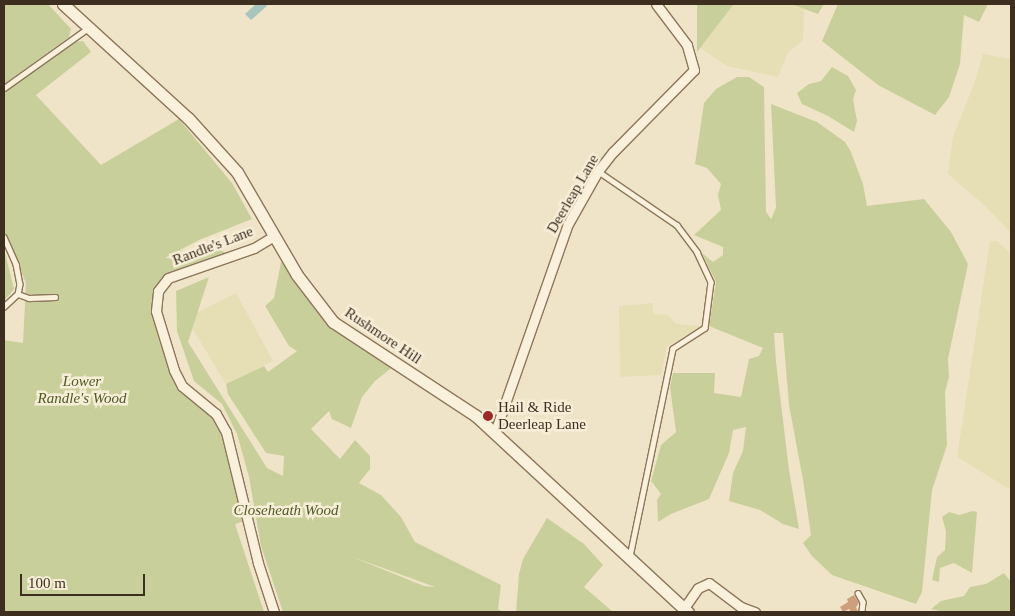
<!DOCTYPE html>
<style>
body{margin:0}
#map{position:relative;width:1015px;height:616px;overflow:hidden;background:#f0e4c8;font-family:Georgia,serif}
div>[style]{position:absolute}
.farmland>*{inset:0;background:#e6deb5}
.green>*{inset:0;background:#c9cf9b}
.water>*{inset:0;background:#a9c4bc}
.building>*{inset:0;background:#cf9f7d}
.roads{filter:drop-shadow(1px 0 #8d765c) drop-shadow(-1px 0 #8d765c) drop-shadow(0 1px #8d765c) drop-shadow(0 -1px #8d765c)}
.service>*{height:4.5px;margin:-2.25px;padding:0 2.25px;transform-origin:2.25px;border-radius:2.25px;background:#faf1dc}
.minor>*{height:9px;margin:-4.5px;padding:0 4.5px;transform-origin:4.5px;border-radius:4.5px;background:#faf1dc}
.tertiary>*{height:11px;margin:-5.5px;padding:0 5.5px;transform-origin:5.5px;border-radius:5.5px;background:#faf1dc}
.dots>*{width:14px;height:14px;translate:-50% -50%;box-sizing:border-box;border:2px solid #f7eed8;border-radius:50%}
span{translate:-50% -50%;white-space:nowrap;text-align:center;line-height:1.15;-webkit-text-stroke:5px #f7eed8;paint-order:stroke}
.street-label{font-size:15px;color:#3d2e20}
.park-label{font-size:15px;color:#4d5a26;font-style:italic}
.poi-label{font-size:15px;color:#3d2e20}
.left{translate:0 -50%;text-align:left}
.frame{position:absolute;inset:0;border:5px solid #3d2e20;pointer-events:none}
.scale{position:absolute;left:20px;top:574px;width:125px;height:22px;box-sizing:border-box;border:2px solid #3d2e20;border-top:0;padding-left:6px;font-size:15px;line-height:18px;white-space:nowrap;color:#3d2e20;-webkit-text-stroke:4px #f7eed8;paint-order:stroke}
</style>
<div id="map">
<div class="farmland">
<div style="clip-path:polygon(734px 4px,791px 4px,804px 9px,803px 40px,788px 53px,778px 77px,727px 66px,700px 48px)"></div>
<div style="clip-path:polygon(983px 54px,1011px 59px,1011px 233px,983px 204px,948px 174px,953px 137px,974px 84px)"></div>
<div style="clip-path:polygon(990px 241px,997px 241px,1011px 254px,1011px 490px,957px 457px)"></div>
<div style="clip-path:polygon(236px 293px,273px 361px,226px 384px,186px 318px)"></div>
<div style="clip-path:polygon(653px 303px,653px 314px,668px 315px,676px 324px,702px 326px,667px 346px,661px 375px,620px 377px,619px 306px)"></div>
</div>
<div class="green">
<div style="clip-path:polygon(6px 4px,48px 4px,71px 29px,69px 37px,4px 84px,4px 5px)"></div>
<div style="clip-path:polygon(697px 4px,734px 4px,697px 52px)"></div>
<div style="clip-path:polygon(791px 4px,824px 4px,818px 14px)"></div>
<div style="clip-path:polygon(838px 4px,988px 4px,979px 22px,964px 15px,960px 64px,949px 97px,935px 115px,878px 85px,822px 41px)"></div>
<div style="clip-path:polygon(83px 41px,91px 52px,36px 95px,101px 165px,179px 119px,232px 183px,252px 219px,199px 240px,165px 258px,180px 259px,214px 247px,226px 253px,165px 275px,154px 289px,151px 311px,169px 371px,178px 388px,213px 417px,223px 438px,244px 521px,235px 524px,264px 612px,4px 612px,4px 340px,23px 343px,26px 283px,4px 232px,4px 91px,74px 42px)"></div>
<div style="clip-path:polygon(832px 67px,848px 76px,856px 90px,853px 99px,857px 121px,854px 132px,828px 116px,802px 104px,797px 93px,809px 84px,821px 81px)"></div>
<div style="clip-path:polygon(737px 77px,749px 77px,764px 87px,766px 212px,771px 219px,776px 208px,771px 104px,817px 122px,845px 142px,851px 152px,863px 184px,867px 206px,924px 199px,951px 232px,968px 264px,948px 359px,949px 377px,945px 392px,947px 445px,932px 490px,922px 592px,916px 604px,832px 575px,812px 556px,803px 543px,811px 535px,803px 480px,789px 405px,783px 333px,774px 333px,776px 362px,789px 470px,799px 529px,783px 524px,760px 510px,729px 501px,733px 473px,743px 451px,746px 427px,733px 430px,729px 453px,709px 499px,671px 514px,658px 522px,657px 500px,661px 494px,651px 481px,661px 445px,676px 432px,670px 387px,673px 373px,715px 373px,714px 393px,741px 397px,749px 359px,759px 356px,763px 348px,709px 326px,716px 282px,702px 253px,713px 262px,723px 255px,723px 247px,694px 235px,721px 210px,718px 195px,721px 184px,707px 168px,695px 164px,704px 103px,716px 89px)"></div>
<div style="clip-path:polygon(4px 249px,14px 289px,4px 301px)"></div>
<div style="clip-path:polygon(evenodd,281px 262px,287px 265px,333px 326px,394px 366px,375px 381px,362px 397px,351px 428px,332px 419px,329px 411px,311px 429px,340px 459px,355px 440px,370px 456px,370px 469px,359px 483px,381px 495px,401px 517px,415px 542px,501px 585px,498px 609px,503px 612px,283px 612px,261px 546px,249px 477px,237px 434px,222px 404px,194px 381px,177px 331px,176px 291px,209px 277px,188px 342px,267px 468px,283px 476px,284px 456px,266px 453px,228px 394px,226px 384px,264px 366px,268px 372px,297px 351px,289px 346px,265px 306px,274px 298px,281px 262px,350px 556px,435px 587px,424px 586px,350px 556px)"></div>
<div style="clip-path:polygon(973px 511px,977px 512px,972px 573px,954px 563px,940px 568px,939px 582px,932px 580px,937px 557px,945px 550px,946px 531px,942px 517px,949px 512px,959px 515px)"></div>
<div style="clip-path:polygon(547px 518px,584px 544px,603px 565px,584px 587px,613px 612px,516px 612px,519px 574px,523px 559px)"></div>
<div style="clip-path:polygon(1004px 573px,1011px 582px,1011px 612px,944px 612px,931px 609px,941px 601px,964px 596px,970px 587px,986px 584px)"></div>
</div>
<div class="water">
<div style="clip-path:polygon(256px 4px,265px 4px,267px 6px,251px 20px,245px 14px)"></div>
</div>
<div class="building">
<div style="clip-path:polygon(854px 595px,859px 603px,856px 607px,858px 612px,851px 612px,849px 609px,843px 612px,840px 607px,848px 602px,847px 599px)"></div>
</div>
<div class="roads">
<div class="service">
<div style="left:4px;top:88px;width:103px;rotate:-35.5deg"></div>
<div style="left:598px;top:171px;width:96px;rotate:34.4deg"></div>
<div style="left:677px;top:225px;width:34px;rotate:53deg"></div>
<div style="left:697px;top:252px;width:33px;rotate:65deg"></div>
<div style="left:711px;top:282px;width:46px;rotate:97.4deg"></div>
<div style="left:705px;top:328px;width:38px;rotate:147deg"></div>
<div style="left:673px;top:349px;width:211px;rotate:101.7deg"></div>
<div style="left:4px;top:237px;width:30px;rotate:66deg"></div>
<div style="left:16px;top:264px;width:20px;rotate:79deg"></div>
<div style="left:20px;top:284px;width:10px;rotate:101deg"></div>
<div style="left:18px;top:294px;width:19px;rotate:137deg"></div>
<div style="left:18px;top:294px;width:12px;rotate:20deg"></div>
<div style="left:29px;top:298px;width:26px;rotate:-2deg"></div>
<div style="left:858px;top:593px;width:10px;rotate:61deg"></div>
<div style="left:863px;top:602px;width:10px;rotate:96deg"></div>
</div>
<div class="minor">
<div style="left:495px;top:432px;width:220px;rotate:-70.7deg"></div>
<div style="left:568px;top:224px;width:61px;rotate:-60.5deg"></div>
<div style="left:598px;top:171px;width:24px;rotate:-52deg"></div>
<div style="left:613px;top:152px;width:115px;rotate:-45.4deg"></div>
<div style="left:694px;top:70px;width:26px;rotate:-106deg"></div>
<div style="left:687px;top:45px;width:51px;rotate:-127.1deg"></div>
<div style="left:684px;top:608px;width:24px;rotate:-55deg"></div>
<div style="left:698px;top:588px;width:12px;rotate:-24deg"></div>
<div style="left:709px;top:583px;width:40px;rotate:37deg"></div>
<div style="left:741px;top:607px;width:15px;rotate:20deg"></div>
<div style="left:274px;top:612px;width:52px;rotate:-108.1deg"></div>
<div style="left:258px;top:563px;width:135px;rotate:-103.7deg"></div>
<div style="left:226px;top:432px;width:21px;rotate:-119deg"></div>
<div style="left:216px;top:414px;width:44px;rotate:-140.5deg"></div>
<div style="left:182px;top:386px;width:18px;rotate:-117deg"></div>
<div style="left:174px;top:370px;width:62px;rotate:-107deg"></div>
<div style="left:156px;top:311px;width:20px;rotate:-84deg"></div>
<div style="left:158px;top:291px;width:16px;rotate:-52deg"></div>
<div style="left:168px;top:278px;width:91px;rotate:-19.2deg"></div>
<div style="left:254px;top:248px;width:23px;rotate:-31deg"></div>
</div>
<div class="tertiary">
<div style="left:63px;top:4px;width:169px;rotate:42.4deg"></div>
<div style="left:188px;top:118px;width:73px;rotate:47.8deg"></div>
<div style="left:237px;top:172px;width:119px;rotate:59.8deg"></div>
<div style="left:297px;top:275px;width:59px;rotate:52.5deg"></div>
<div style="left:333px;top:322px;width:171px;rotate:33.3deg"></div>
<div style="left:476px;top:416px;width:289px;rotate:42.8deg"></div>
</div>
</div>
<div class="dots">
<div style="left:488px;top:416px;background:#9e2a2b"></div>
</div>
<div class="street-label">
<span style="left:573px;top:194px;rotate:-60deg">Deerleap Lane</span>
<span style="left:213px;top:246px;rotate:-21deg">Randle's Lane</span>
<span style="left:383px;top:336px;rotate:34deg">Rushmore Hill</span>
</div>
<div class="park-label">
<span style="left:82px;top:390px">Lower<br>Randle's Wood</span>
<span style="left:286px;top:511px">Closeheath Wood</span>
</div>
<div class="poi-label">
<span class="left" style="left:498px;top:416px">Hail &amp; Ride<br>Deerleap Lane</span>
</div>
<div class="frame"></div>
<div class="scale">100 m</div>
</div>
